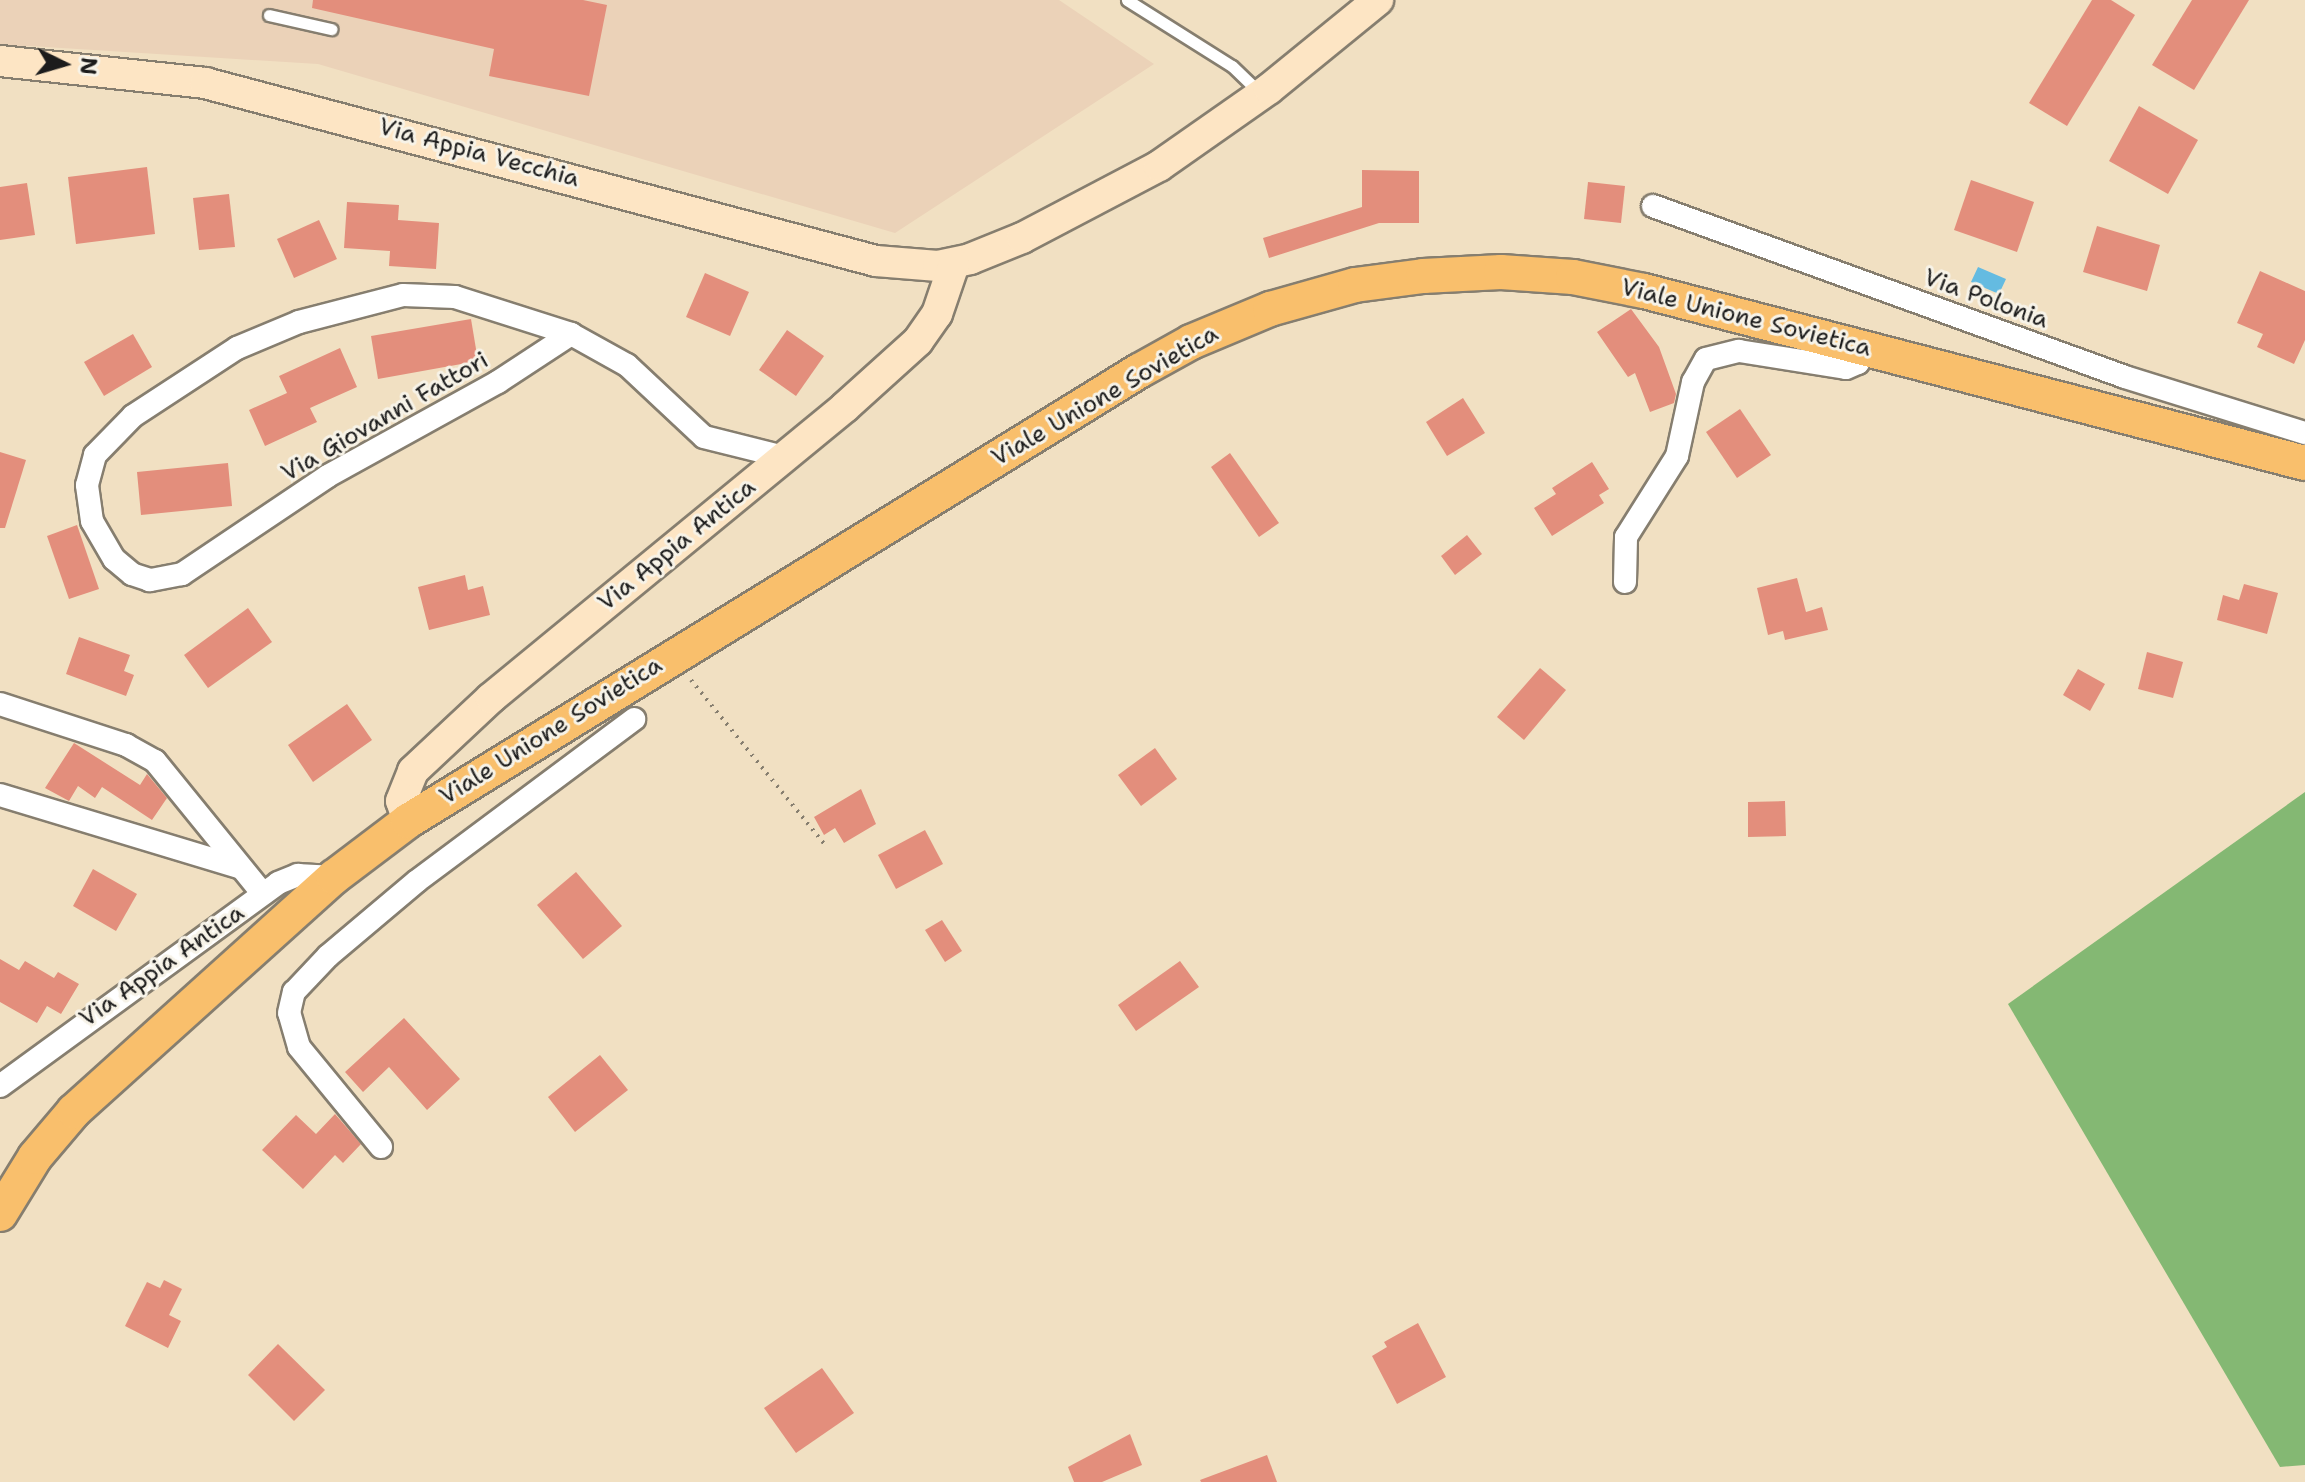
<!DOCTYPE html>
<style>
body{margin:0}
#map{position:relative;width:2305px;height:1482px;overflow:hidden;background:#f1e0c2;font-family:"Shantell Sans",sans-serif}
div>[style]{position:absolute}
.built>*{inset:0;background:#ebd2b8}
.forest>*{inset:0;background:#84b873}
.water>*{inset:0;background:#64bbe1}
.building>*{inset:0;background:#e38e7c}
.path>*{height:4px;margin-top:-2px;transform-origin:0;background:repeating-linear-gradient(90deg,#867e6f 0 2px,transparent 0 8px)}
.roads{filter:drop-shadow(2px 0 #867e6f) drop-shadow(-2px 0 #867e6f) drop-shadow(0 2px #867e6f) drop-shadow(0 -2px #867e6f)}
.lane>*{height:11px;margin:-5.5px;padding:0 5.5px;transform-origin:5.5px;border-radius:5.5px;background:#fff}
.street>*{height:22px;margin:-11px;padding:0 11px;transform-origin:11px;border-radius:11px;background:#fff}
.secondary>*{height:30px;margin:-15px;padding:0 15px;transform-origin:15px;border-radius:15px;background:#fde5c4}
.primary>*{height:34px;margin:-17px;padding:0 17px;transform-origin:17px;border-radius:17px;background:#f9bf6c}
span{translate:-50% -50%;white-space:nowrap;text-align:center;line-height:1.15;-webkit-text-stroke:6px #f7f3e8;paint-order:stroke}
.street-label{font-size:24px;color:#1c1c1c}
.north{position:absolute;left:24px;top:24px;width:80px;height:80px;-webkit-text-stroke:6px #f7f3e8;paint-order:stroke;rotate:95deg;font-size:22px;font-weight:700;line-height:32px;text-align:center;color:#1c1c1c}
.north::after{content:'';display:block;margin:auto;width:28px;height:36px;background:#1c1c1c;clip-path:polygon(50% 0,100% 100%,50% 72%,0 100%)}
</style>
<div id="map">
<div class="built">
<div style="clip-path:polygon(0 0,1059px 0,1154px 64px,895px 233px,318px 64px,30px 46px,0 49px)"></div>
</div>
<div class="forest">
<div style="clip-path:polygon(2305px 792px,2305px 1465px,2280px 1467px,2008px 1004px)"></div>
</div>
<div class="water">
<div style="clip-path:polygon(1978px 267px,2006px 279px,1999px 294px,1971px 282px)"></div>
</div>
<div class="building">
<div style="clip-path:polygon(313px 0,583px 0,607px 5px,589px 96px,489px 76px,494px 49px,312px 8px)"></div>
<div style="clip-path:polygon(2092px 0,2111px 0,2135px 15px,2067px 126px,2029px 103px)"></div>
<div style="clip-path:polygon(2192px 0,2249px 0,2194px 90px,2152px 65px)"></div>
<div style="clip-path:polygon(2139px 106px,2198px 140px,2168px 194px,2109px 161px)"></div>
<div style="clip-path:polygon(147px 167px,155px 234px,76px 244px,68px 177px)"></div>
<div style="clip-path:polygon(1362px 170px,1419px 171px,1419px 223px,1379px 223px,1269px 258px,1263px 238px,1362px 207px)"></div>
<div style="clip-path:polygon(1971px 180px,2034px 202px,2017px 252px,1954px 230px)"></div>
<div style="clip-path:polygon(1588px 182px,1625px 186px,1621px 223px,1584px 219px)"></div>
<div style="clip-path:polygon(27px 183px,35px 235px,0 240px,0 187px)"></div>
<div style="clip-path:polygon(229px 194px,235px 247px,199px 250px,193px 198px)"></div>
<div style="clip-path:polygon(347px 202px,399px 205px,398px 220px,439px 223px,436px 269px,389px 266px,390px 251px,344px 248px)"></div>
<div style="clip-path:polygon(319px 220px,337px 259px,294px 278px,277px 239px)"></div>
<div style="clip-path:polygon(2097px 226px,2160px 245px,2147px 291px,2083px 272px)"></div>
<div style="clip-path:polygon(2260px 271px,2305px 291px,2305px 340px,2294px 364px,2257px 347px,2263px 334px,2237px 323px)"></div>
<div style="clip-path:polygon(705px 273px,749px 292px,730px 336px,686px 317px)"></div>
<div style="clip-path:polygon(1631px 309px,1659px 347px,1676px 394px,1674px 403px,1650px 412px,1635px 373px,1628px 377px,1597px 332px)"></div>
<div style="clip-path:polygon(471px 319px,478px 361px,378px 379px,371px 336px)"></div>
<div style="clip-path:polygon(787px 330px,824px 356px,796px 396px,759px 370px)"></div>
<div style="clip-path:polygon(133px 334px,152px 367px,104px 396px,84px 362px)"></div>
<div style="clip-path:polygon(340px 348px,357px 387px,310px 408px,317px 422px,265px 446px,249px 410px,287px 393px,279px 376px)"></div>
<div style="clip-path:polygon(1463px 398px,1485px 433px,1447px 456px,1426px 422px)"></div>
<div style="clip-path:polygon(1740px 409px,1771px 455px,1737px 478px,1706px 432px)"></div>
<div style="clip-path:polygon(0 452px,26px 460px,5px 528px,0 528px)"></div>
<div style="clip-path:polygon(1230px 453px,1279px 523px,1259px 537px,1211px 467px)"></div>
<div style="clip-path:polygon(1592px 462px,1609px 489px,1599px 495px,1604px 503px,1552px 536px,1534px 508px,1556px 494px,1552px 488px)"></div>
<div style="clip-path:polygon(228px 463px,232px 506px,141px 515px,137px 472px)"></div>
<div style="clip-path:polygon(77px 525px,99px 589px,69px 599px,47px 536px)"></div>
<div style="clip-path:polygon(1467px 535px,1482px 554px,1455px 575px,1441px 556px)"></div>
<div style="clip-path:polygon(465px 575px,468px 590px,483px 586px,490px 615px,429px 630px,418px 587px)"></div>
<div style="clip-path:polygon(1797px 578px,1806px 612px,1822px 607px,1828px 630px,1785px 640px,1783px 631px,1768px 635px,1757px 588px)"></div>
<div style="clip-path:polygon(2244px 584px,2278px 593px,2267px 634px,2217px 620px,2223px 595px,2239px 600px)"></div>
<div style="clip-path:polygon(248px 608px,272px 642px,208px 688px,184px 655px)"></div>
<div style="clip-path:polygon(79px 637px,130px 655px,124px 671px,134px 675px,126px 696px,66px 674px)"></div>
<div style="clip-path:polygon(2147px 652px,2183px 662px,2173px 698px,2138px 689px)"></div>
<div style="clip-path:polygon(1540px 668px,1566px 690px,1524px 740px,1497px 717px)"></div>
<div style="clip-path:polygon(2078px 669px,2105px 684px,2090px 711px,2063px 695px)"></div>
<div style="clip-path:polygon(347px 704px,372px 740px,313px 782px,288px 745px)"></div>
<div style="clip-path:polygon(74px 743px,140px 785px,147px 774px,167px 798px,152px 820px,102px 787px,95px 798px,78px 786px,69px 801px,45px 788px)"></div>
<div style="clip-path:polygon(1155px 748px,1177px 779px,1141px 806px,1118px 775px)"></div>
<div style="clip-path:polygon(861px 789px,876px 824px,844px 843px,835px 828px,824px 835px,814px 817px)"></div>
<div style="clip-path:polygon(1785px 801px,1786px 836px,1748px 837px,1748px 802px)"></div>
<div style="clip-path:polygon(925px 830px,943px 864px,896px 889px,878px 855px)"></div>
<div style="clip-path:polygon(93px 869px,137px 894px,116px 931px,73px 906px)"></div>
<div style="clip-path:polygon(576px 872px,622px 926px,583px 959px,537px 905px)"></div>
<div style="clip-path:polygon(942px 920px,962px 951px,945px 962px,925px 930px)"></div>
<div style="clip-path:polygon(0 959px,19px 970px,25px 961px,54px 978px,58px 972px,79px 984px,61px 1014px,47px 1006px,37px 1023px,0 1002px)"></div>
<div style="clip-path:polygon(1180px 961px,1199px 987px,1136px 1031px,1118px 1005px)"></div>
<div style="clip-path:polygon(404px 1018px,460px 1079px,427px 1110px,389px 1067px,363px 1092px,345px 1072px)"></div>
<div style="clip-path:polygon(600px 1055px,628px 1090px,575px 1132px,548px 1097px)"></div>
<div style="clip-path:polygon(335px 1114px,361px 1144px,343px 1163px,335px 1155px,303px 1189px,262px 1150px,296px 1115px,316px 1134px)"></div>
<div style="clip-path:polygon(164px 1280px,182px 1289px,169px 1315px,181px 1321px,168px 1348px,125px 1326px,147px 1282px,160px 1288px)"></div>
<div style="clip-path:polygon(1418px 1323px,1446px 1377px,1397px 1404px,1372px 1356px,1387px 1347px,1384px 1342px)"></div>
<div style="clip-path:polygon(278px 1344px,325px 1390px,294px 1421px,248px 1375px)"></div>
<div style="clip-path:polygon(822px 1368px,854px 1413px,796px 1453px,764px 1408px)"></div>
<div style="clip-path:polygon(1130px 1434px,1142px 1465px,1102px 1482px,1074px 1482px,1068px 1467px)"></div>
<div style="clip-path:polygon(1267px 1455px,1277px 1482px,1201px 1482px,1200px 1480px)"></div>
</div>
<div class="path">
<div style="left:691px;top:680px;width:214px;rotate:50.9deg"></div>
</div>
<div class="roads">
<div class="lane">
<div style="left:1127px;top:0;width:124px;rotate:32.2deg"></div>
<div style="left:1232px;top:66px;width:40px;rotate:44deg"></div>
<div style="left:269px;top:15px;width:64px;rotate:12.7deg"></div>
</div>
<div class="street">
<div style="left:1653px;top:206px;width:502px;rotate:19.91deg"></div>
<div style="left:2125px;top:377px;width:189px;rotate:17.3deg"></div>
<div style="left:571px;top:334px;width:87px;rotate:146.7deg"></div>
<div style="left:498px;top:382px;width:194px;rotate:151.1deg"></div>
<div style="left:328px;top:476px;width:176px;rotate:146.1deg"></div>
<div style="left:182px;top:574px;width:33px;rotate:169deg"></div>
<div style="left:150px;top:580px;width:19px;rotate:-162deg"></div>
<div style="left:132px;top:574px;width:23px;rotate:-140deg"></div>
<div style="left:114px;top:559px;width:44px;rotate:-120.1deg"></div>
<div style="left:92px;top:521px;width:36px;rotate:-98deg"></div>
<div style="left:87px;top:485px;width:31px;rotate:-75deg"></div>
<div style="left:95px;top:455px;width:54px;rotate:-45.7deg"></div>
<div style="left:133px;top:416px;width:124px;rotate:-33.2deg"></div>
<div style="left:237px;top:348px;width:67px;rotate:-22.8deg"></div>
<div style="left:299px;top:322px;width:107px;rotate:-14.6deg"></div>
<div style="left:403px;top:295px;width:52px;rotate:2.2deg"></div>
<div style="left:455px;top:297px;width:122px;rotate:17.7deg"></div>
<div style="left:571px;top:334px;width:64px;rotate:29deg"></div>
<div style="left:627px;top:365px;width:105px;rotate:43.1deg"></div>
<div style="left:704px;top:437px;width:82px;rotate:14deg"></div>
<div style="left:1625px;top:582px;width:45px;rotate:-88.7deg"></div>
<div style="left:1626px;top:537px;width:96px;rotate:-57.8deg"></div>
<div style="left:1677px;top:456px;width:76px;rotate:-77.8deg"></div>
<div style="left:1693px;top:382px;width:26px;rotate:-61deg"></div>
<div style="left:1706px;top:359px;width:34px;rotate:-14deg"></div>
<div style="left:1739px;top:351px;width:108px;rotate:9deg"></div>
<div style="left:1846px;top:368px;width:13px;rotate:-23deg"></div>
<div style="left:1858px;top:363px;width:17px;rotate:-62deg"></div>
<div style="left:0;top:704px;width:133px;rotate:18deg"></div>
<div style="left:126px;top:745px;width:33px;rotate:29deg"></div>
<div style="left:155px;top:761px;width:171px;rotate:50.9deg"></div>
<div style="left:0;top:795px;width:249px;rotate:16.8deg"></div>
<div style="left:0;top:1086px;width:344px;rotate:-36.1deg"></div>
<div style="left:278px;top:883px;width:22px;rotate:-22deg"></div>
<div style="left:298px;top:875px;width:36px;rotate:3deg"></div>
<div style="left:381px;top:1147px;width:129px;rotate:-129.4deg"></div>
<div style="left:299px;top:1047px;width:35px;rotate:-106deg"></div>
<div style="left:289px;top:1013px;width:22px;rotate:-77deg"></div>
<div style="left:294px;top:992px;width:50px;rotate:-46.6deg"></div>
<div style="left:328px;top:956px;width:116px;rotate:-40.1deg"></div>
<div style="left:417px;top:881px;width:271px;rotate:-36.7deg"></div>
</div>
<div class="secondary">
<div style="left:0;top:61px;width:206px;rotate:6.1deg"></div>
<div style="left:205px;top:83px;width:694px;rotate:14.86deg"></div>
<div style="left:876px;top:261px;width:62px;rotate:4.6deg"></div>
<div style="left:938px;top:266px;width:33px;rotate:-12deg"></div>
<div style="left:970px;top:259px;width:56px;rotate:-22deg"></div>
<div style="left:1022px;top:238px;width:155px;rotate:-27.7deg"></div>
<div style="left:1159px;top:166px;width:134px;rotate:-35deg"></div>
<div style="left:1269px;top:89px;width:141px;rotate:-39.2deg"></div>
<div style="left:408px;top:821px;width:21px;rotate:-109deg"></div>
<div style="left:401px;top:801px;width:32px;rotate:-68deg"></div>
<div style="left:413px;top:771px;width:107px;rotate:-43.1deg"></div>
<div style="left:491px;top:698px;width:458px;rotate:-39.4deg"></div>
<div style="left:845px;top:407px;width:98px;rotate:-42.1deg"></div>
<div style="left:918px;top:341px;width:33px;rotate:-55deg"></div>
<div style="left:937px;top:314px;width:53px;rotate:-71.2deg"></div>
</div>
<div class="primary">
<div style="left:0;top:1214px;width:67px;rotate:-58.4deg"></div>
<div style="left:35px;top:1157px;width:60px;rotate:-49.7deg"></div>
<div style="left:74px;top:1111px;width:350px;rotate:-42deg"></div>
<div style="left:334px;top:877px;width:93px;rotate:-37.1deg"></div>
<div style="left:408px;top:821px;width:858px;rotate:-31.62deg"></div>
<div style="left:1139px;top:371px;width:60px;rotate:-29.1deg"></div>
<div style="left:1191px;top:342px;width:86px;rotate:-22.7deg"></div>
<div style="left:1270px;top:309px;width:88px;rotate:-15.8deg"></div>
<div style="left:1355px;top:285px;width:69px;rotate:-7.5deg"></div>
<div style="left:1423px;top:276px;width:78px;rotate:-2.9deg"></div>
<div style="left:1501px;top:272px;width:72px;rotate:4deg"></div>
<div style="left:1573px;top:277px;width:72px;rotate:11.2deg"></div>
<div style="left:1644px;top:291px;width:683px;rotate:14.59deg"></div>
</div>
</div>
<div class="street-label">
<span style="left:479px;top:153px;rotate:15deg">Via Appia Vecchia</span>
<span style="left:1986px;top:299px;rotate:20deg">Via Polonia</span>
<span style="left:1746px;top:318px;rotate:14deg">Viale Unione Sovietica</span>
<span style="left:1105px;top:396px;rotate:-30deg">Viale Unione Sovietica</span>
<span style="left:385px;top:417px;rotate:-30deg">Via Giovanni Fattori</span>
<span style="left:677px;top:545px;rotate:-39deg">Via Appia Antica</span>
<span style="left:551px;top:731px;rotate:-32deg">Viale Unione Sovietica</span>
<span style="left:162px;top:966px;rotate:-35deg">Via Appia Antica</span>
</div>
<div class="north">N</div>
</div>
